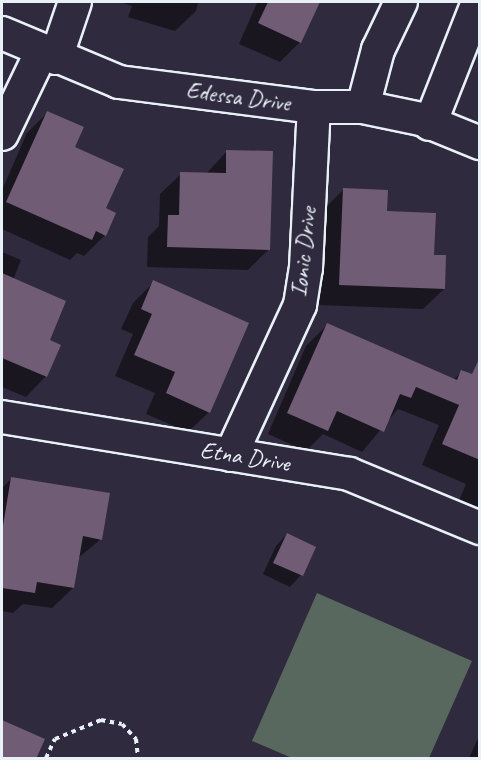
<!DOCTYPE html>
<style>
body{margin:0}
#map{position:relative;width:481px;height:760px;overflow:hidden;background:#2f2a3d;font-family:Caveat,sans-serif}
div>[style]{position:absolute}
.green>*{inset:0;background:#59685e}
.shadow>*{inset:0;background:#0007}
.building>*{inset:0;background:#705c74}
.path>*{height:4px;margin-top:-2px;transform-origin:0;background:repeating-linear-gradient(90deg,#e8f1f8 0 4.5px,transparent 0 9px)}
.roads{filter:drop-shadow(2px 0 #e8f1f8) drop-shadow(-2px 0 #e8f1f8) drop-shadow(0 2px #e8f1f8) drop-shadow(0 -2px #e8f1f8)}
.minor>*{height:32px;margin:-16px;padding:0 16px;transform-origin:16px;border-radius:16px;background:#2f2a3d}
span{translate:-50% -50%;white-space:nowrap;text-align:center;line-height:1.15;-webkit-text-stroke:4.5px #2f2a3d;paint-order:stroke}
.street-label{font-size:24px;color:#e8f1f8}
.frame{position:absolute;inset:0;border:3px solid #e8f1f8;pointer-events:none}
</style>
<div id="map">
<div class="green">
<div style="clip-path:polygon(317px 593px,472px 661px,429px 758px,292px 758px,252px 741px)"></div>
</div>
<div class="shadow">
<div style="clip-path:polygon(119px 2px,198px 2px,196px 11px,175px 31px,128px 17px,132px 6px)"></div>
<div style="clip-path:polygon(253px 2px,318px 2px,300px 42px,280px 62px,239px 44px,257px 3px)"></div>
<div style="clip-path:polygon(48px 112px,73px 147px,104px 209px,105px 235px,84px 256px,77px 253px,70px 260px,2px 229px,2px 190px,27px 133px)"></div>
<div style="clip-path:polygon(227px 151px,269px 249px,248px 270px,147px 267px,148px 237px,159px 226px,160px 194px,181px 174px,206px 174px)"></div>
<div style="clip-path:polygon(344px 189px,385px 212px,433px 256px,444px 289px,423px 309px,319px 305px,323px 210px)"></div>
<div style="clip-path:polygon(2px 252px,21px 260px,13px 280px,48px 341px,46px 376px,26px 397px,2px 387px)"></div>
<div style="clip-path:polygon(154px 282px,209px 412px,188px 432px,146px 414px,155px 393px,115px 376px,133px 334px,121px 329px,133px 303px)"></div>
<div style="clip-path:polygon(327px 325px,453px 380px,462px 372px,480px 379px,480px 513px,458px 503px,466px 484px,422px 465px,439px 425px,398px 409px,362px 452px,323px 434px,306px 451px,268px 434px,306px 346px)"></div>
<div style="clip-path:polygon(11px 479px,101px 539px,77px 559px,73px 588px,52px 608px,23px 604px,13px 613px,2px 611px,2px 488px)"></div>
<div style="clip-path:polygon(287px 534px,314px 547px,301px 575px,290px 587px,263px 574px,276px 546px)"></div>
<div style="clip-path:polygon(480px 734px,480px 758px,469px 758px)"></div>
</div>
<div class="building">
<div style="clip-path:polygon(268px 2px,320px 2px,301px 43px,258px 23px)"></div>
<div style="clip-path:polygon(47px 111px,84px 127px,75px 147px,124px 169px,106px 208px,116px 213px,106px 236px,96px 231px,92px 240px,6px 202px)"></div>
<div style="clip-path:polygon(226px 150px,273px 151px,270px 250px,167px 247px,168px 215px,179px 215px,180px 172px,226px 173px)"></div>
<div style="clip-path:polygon(343px 188px,388px 190px,387px 211px,436px 213px,434px 255px,446px 255px,445px 289px,339px 285px)"></div>
<div style="clip-path:polygon(2px 273px,66px 301px,50px 340px,61px 345px,47px 377px,2px 358px)"></div>
<div style="clip-path:polygon(153px 280px,249px 323px,210px 413px,166px 393px,175px 372px,134px 355px,152px 314px,141px 309px)"></div>
<div style="clip-path:polygon(327px 323px,457px 380px,461px 370px,472px 374px,480px 357px,480px 460px,442px 444px,459px 405px,416px 387px,411px 398px,400px 394px,384px 432px,337px 411px,328px 431px,287px 413px)"></div>
<div style="clip-path:polygon(11px 477px,110px 493px,102px 540px,83px 536px,74px 588px,37px 582px,35px 593px,2px 588px,2px 532px)"></div>
<div style="clip-path:polygon(287px 533px,316px 547px,303px 576px,273px 563px)"></div>
<div style="clip-path:polygon(2px 720px,45px 739px,36px 759px,2px 759px)"></div>
</div>
<div class="path">
<div style="left:46px;top:758px;width:21px;rotate:-65deg"></div>
<div style="left:55px;top:739px;width:50px;rotate:-22.4deg"></div>
<div style="left:101px;top:720px;width:21px;rotate:11deg"></div>
<div style="left:122px;top:724px;width:21px;rotate:47deg"></div>
<div style="left:136px;top:739px;width:19px;rotate:84deg"></div>
</div>
<div class="roads">
<div class="minor">
<div style="left:2px;top:33px;width:127px;rotate:22.7deg"></div>
<div style="left:119px;top:82px;width:197px;rotate:7.3deg"></div>
<div style="left:314px;top:107px;width:49px"></div>
<div style="left:363px;top:107px;width:59px;rotate:11.7deg"></div>
<div style="left:421px;top:119px;width:64px;rotate:22.1deg"></div>
<div style="left:56px;top:58px;width:59px;rotate:-71.3deg"></div>
<div style="left:363px;top:107px;width:59px;rotate:-75.3deg"></div>
<div style="left:378px;top:50px;width:53px;rotate:-64.4deg"></div>
<div style="left:430px;top:124px;width:131px;rotate:-68.5deg"></div>
<div style="left:2px;top:134px;width:92px;rotate:-64.3deg"></div>
<div style="left:2px;top:417px;width:352px;rotate:9.3deg"></div>
<div style="left:349px;top:474px;width:142px;rotate:22.4deg"></div>
<div style="left:231px;top:455px;width:165px;rotate:-65.3deg"></div>
<div style="left:300px;top:305px;width:37px;rotate:-81deg"></div>
<div style="left:306px;top:268px;width:161px;rotate:-87.2deg"></div>
</div>
</div>
<div class="street-label">
<span style="left:238px;top:97px;rotate:7deg">Edessa Drive</span>
<span style="left:304px;top:252px;rotate:-84deg">Ionic Drive</span>
<span style="left:245px;top:457px;rotate:9deg">Etna Drive</span>
</div>
<div class="frame"></div>
</div>
